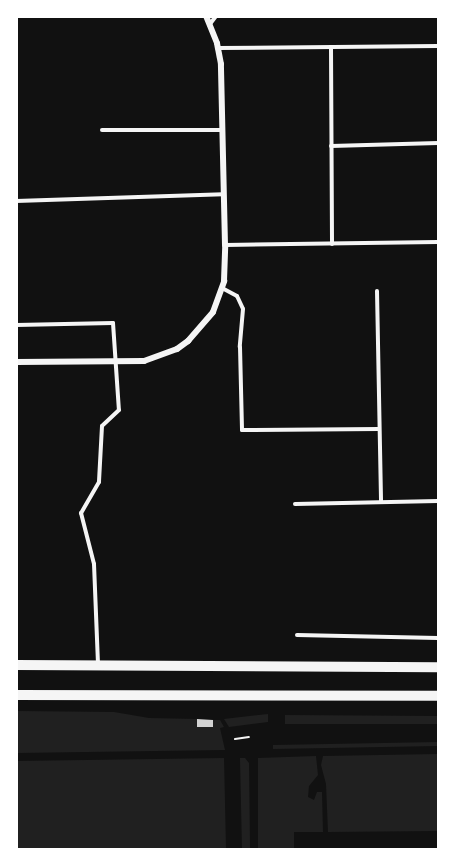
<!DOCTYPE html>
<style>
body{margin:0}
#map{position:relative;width:455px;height:866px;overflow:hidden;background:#111;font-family:Commissioner,sans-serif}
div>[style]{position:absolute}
.green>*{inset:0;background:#202020}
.building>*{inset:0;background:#d3d3d3}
.path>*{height:2px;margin:-1px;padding:0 1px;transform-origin:1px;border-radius:1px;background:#f5f5f5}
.service>*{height:4px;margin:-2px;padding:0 2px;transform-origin:2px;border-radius:2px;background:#f5f5f5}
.minor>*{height:6px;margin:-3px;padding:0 3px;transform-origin:3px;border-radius:3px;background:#f5f5f5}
.secondary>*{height:10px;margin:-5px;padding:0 5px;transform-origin:5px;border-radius:5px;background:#f5f5f5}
span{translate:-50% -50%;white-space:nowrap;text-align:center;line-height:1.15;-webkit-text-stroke:6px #fff;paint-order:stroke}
.frame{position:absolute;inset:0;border:18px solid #fff;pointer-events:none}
</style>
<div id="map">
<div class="green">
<div style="clip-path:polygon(16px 711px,114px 712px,149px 718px,197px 719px,198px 727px,213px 727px,213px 720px,220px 720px,224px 727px,220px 728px,225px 750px,17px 753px)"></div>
<div style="clip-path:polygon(268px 714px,268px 722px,229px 727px,224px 719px)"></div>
<div style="clip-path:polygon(285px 715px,438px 716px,438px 724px,285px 724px)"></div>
<div style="clip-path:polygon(438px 742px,438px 746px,273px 749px,273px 745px)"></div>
<div style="clip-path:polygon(438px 754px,438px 831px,328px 832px,326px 784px,321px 765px,323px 756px)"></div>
<div style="clip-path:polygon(316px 756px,318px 775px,309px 786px,308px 797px,314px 800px,317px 792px,322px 792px,323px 832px,294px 832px,294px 849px,258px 849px,258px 758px)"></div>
<div style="clip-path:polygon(224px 758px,226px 849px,17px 849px,17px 761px)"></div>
<div style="clip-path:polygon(240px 758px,245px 758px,249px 763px,250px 849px,242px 849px)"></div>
</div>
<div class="building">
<div style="clip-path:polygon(197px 719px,213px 720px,213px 727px,197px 727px)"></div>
</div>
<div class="path">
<div style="left:235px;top:739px;width:14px;rotate:-8deg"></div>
</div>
<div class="service">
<div style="left:210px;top:24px;width:10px;rotate:-53deg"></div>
<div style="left:218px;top:48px;width:220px;rotate:-0.5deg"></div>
<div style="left:331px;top:48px;width:196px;rotate:89.7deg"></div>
<div style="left:102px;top:130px;width:120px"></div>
<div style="left:331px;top:146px;width:107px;rotate:-1.6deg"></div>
<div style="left:16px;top:201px;width:207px;rotate:-1.9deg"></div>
<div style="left:225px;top:245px;width:213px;rotate:-0.8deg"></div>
<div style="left:222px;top:288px;width:17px;rotate:28deg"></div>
<div style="left:237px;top:296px;width:14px;rotate:65deg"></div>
<div style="left:243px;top:309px;width:38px;rotate:95deg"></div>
<div style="left:240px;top:347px;width:83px;rotate:88.6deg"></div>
<div style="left:242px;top:430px;width:137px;rotate:-0.4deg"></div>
<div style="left:377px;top:291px;width:210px;rotate:88.9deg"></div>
<div style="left:16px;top:325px;width:97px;rotate:-1.2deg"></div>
<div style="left:113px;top:323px;width:87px;rotate:86.1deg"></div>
<div style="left:119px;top:410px;width:23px;rotate:137deg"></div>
<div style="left:102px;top:426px;width:56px;rotate:93.1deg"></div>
<div style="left:99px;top:482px;width:36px;rotate:120deg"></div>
<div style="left:81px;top:513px;width:53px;rotate:75.7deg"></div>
<div style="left:94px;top:564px;width:100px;rotate:87.7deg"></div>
<div style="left:295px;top:504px;width:143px;rotate:-1.2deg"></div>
<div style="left:297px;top:635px;width:141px;rotate:1.2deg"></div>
</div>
<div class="minor">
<div style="left:16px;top:362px;width:128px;rotate:-0.4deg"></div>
<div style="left:144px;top:361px;width:35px;rotate:-20deg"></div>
<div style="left:177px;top:349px;width:14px;rotate:-36deg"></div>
<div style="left:188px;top:341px;width:38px;rotate:-49deg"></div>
<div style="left:213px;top:312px;width:33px;rotate:-70deg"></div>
<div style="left:224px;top:281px;width:36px;rotate:-88deg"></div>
<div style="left:225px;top:245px;width:181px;rotate:-91.3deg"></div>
<div style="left:221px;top:64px;width:21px;rotate:-101deg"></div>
<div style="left:217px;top:43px;width:29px;rotate:-112deg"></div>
</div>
<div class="secondary">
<div style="left:16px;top:665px;width:422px;rotate:0.3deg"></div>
<div style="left:16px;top:695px;width:422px;rotate:0.1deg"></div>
</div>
<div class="frame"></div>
</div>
